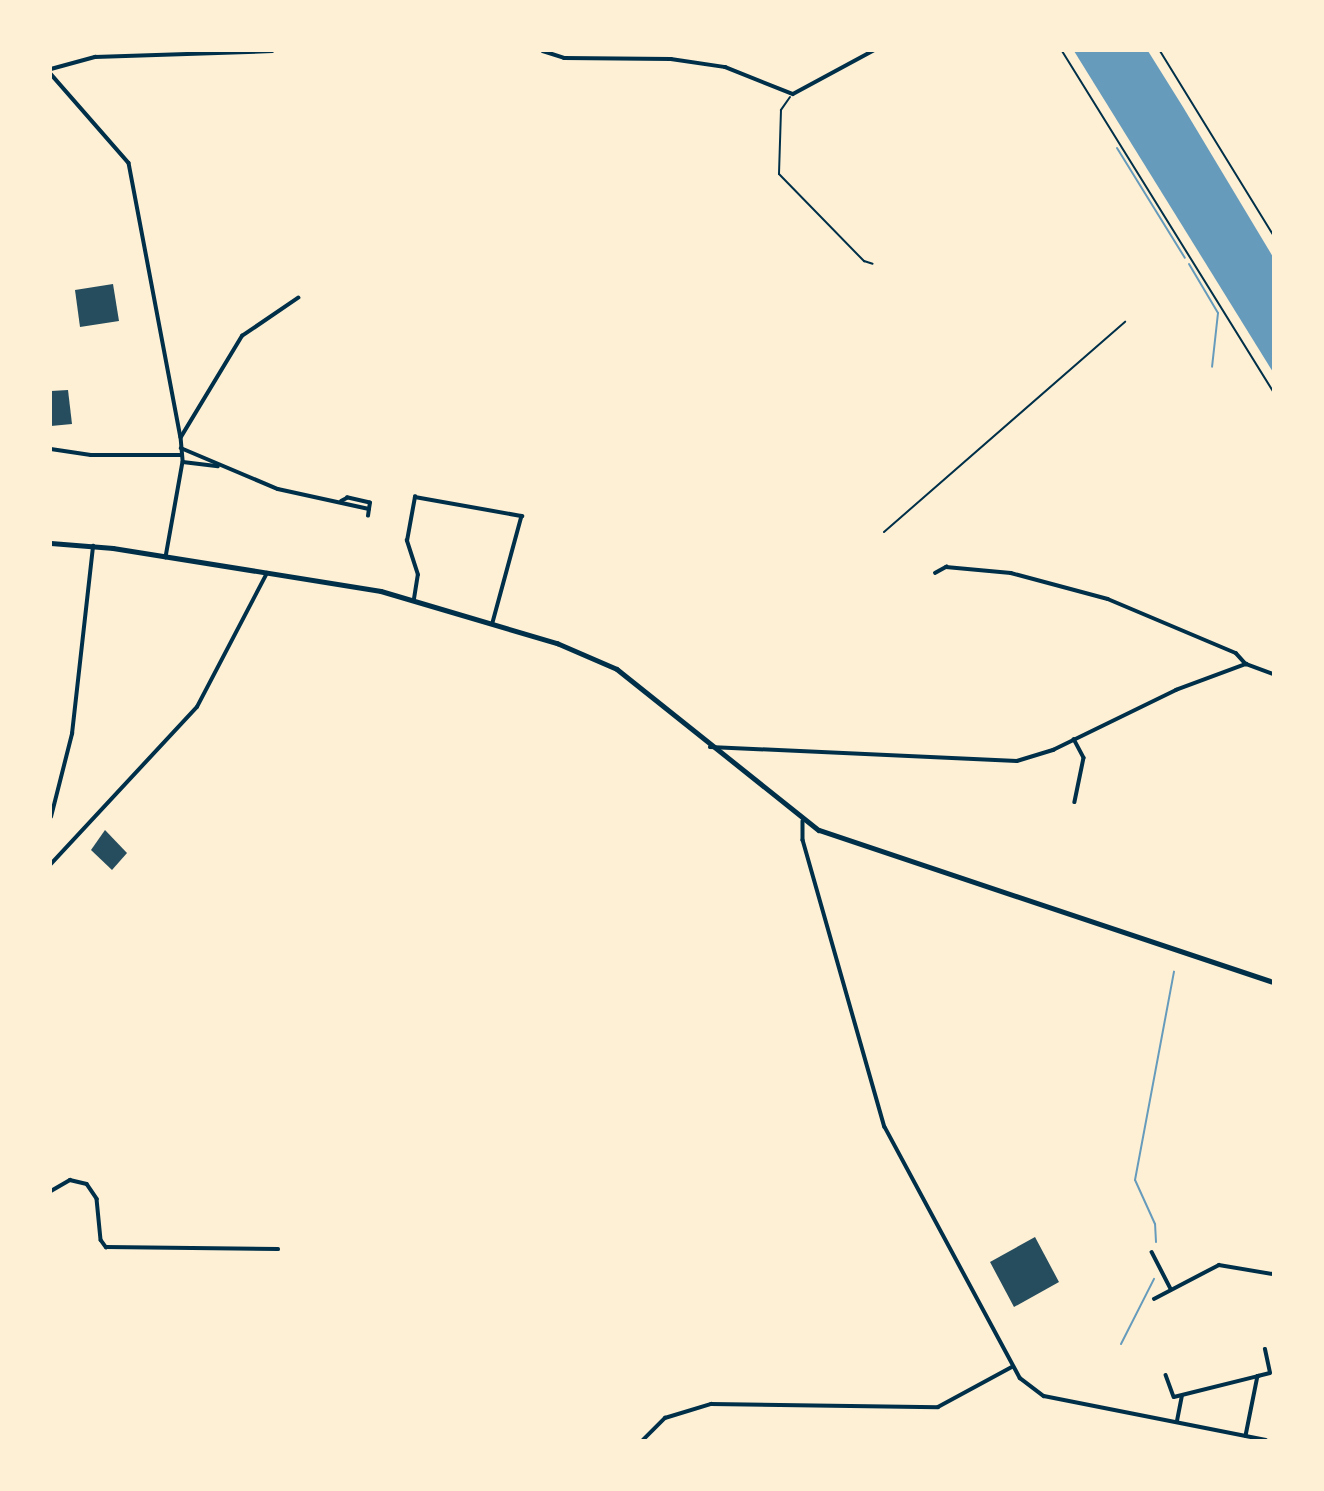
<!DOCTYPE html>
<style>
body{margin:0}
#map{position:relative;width:1324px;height:1491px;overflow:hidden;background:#fdf0d5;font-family:Lato,sans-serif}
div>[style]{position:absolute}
.water>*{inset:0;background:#669bbc}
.stream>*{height:2px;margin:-1px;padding:0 1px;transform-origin:1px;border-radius:1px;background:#669bbc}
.building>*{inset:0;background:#264d5e}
.path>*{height:2px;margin:-1px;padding:0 1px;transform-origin:1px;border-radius:1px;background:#003049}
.minor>*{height:3.5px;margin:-1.75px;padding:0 1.75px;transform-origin:1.75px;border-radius:1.75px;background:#003049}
.tertiary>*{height:4.5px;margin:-2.25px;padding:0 2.25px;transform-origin:2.25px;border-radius:2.25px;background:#003049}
span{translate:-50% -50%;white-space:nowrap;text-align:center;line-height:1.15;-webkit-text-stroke:6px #fdf0d5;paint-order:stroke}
.frame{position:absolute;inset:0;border:52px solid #fdf0d5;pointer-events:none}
</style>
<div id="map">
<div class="water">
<div style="clip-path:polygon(1074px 51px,1148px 51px,1183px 107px,1273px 257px,1273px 372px)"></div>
</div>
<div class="stream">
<div style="left:1117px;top:148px;width:129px;rotate:58.3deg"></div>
<div style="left:1189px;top:264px;width:57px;rotate:59.4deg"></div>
<div style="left:1218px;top:313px;width:54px;rotate:96.3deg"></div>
<div style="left:1156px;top:1242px;width:18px;rotate:-93deg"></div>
<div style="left:1155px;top:1224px;width:48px;rotate:-114.4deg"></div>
<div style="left:1135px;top:1180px;width:212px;rotate:-79.4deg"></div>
<div style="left:1121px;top:1344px;width:73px;rotate:-63.1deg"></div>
</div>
<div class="building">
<div style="clip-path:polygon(113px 284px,119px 321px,80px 327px,75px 290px)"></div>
<div style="clip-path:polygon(68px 390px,72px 424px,51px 426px,51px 391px)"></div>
<div style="clip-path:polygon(105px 830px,127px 853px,112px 870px,91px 850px)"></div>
<div style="clip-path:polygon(1035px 1237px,1059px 1282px,1014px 1307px,990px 1262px)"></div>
</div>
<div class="path">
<div style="left:1062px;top:51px;width:400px;rotate:58.2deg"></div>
<div style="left:1160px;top:51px;width:216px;rotate:58.4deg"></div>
<div style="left:790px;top:97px;width:16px;rotate:125deg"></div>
<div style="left:781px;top:110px;width:64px;rotate:91.8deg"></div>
<div style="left:779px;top:174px;width:122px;rotate:45.7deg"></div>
<div style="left:864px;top:261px;width:9px;rotate:18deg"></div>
<div style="left:884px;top:532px;width:320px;rotate:-41.1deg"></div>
</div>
<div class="minor">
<div style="left:543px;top:51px;width:22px;rotate:18deg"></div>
<div style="left:564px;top:58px;width:107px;rotate:0.5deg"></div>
<div style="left:671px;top:59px;width:55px;rotate:8.4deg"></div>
<div style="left:725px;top:67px;width:73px;rotate:21.7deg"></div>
<div style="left:793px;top:94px;width:91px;rotate:-28.3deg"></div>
<div style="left:51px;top:69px;width:46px;rotate:-15.3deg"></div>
<div style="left:95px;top:57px;width:177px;rotate:-1.9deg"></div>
<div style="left:51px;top:74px;width:118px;rotate:48.8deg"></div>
<div style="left:129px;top:163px;width:279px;rotate:79.3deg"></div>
<div style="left:181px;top:437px;width:25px;rotate:85deg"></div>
<div style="left:183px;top:462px;width:97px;rotate:100.1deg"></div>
<div style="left:181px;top:437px;width:118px;rotate:-58.9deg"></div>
<div style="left:242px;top:336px;width:68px;rotate:-34.2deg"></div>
<div style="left:181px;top:448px;width:105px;rotate:22.9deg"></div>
<div style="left:278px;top:489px;width:93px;rotate:12.4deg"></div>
<div style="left:369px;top:509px;width:6px;rotate:-81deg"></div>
<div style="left:370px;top:503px;width:23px;rotate:-167deg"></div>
<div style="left:348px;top:498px;width:7px;rotate:153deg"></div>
<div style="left:51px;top:449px;width:40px;rotate:8.5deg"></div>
<div style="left:91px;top:455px;width:91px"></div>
<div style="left:183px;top:462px;width:35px;rotate:7deg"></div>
<div style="left:368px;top:516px;width:7px;rotate:-82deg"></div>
<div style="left:935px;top:573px;width:13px;rotate:-29deg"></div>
<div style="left:946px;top:567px;width:65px;rotate:5.3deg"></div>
<div style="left:1011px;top:573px;width:100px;rotate:15deg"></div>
<div style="left:1108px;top:599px;width:139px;rotate:22.9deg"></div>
<div style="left:1236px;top:653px;width:15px;rotate:48deg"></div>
<div style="left:414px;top:599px;width:24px;rotate:-81deg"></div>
<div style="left:418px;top:575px;width:36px;rotate:-108deg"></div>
<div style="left:407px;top:541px;width:45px;rotate:-79.7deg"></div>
<div style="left:415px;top:497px;width:109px;rotate:10.1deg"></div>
<div style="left:522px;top:516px;width:111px;rotate:105.2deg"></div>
<div style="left:1074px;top:739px;width:21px;rotate:62deg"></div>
<div style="left:1084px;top:758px;width:45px;rotate:101.6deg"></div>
<div style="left:710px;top:747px;width:307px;rotate:2.6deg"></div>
<div style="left:1017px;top:761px;width:38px;rotate:-17deg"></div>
<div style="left:1053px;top:750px;width:137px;rotate:-26deg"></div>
<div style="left:1176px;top:690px;width:75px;rotate:-20.4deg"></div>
<div style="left:1246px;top:664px;width:29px;rotate:20deg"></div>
<div style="left:51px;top:817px;width:86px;rotate:-75.8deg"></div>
<div style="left:72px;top:734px;width:189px;rotate:-83.6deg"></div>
<div style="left:803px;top:821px;width:19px;rotate:90deg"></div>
<div style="left:803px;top:840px;width:298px;rotate:74.1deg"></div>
<div style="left:885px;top:1127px;width:285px;rotate:61.7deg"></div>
<div style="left:1020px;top:1378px;width:30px;rotate:37deg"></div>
<div style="left:1044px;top:1396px;width:226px;rotate:11.2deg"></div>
<div style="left:51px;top:864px;width:214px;rotate:-47.1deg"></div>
<div style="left:197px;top:707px;width:151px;rotate:-62.4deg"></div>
<div style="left:51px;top:1191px;width:22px;rotate:-30deg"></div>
<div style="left:70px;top:1180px;width:17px;rotate:13deg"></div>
<div style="left:87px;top:1184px;width:18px;rotate:56deg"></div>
<div style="left:97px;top:1199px;width:41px;rotate:84.4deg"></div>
<div style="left:101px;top:1240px;width:9px;rotate:54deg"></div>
<div style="left:106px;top:1247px;width:172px;rotate:0.7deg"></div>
<div style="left:1152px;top:1252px;width:42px;rotate:62.8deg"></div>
<div style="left:1154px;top:1299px;width:73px;rotate:-27.6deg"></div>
<div style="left:1219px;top:1265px;width:55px;rotate:9.5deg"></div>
<div style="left:1166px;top:1375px;width:23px;rotate:70deg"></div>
<div style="left:1174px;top:1397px;width:87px;rotate:-14deg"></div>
<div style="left:1258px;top:1376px;width:61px;rotate:101.3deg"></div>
<div style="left:1258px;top:1376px;width:12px;rotate:-14deg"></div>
<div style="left:1270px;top:1373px;width:24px;rotate:-102deg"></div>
<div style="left:1177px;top:1421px;width:25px;rotate:-79deg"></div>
<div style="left:643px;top:1440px;width:31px;rotate:-45deg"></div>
<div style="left:665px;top:1418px;width:48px;rotate:-16.9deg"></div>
<div style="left:711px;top:1404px;width:227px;rotate:0.8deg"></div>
<div style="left:938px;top:1407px;width:84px;rotate:-28.4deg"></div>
</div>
<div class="tertiary">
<div style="left:51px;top:543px;width:62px;rotate:4.6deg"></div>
<div style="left:113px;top:548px;width:271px;rotate:9.1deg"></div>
<div style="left:381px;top:591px;width:184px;rotate:16.5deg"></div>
<div style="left:557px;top:643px;width:65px;rotate:23.4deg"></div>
<div style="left:617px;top:669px;width:258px;rotate:38.6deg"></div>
<div style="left:819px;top:830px;width:479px;rotate:18.5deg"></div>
</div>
<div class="frame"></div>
</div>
